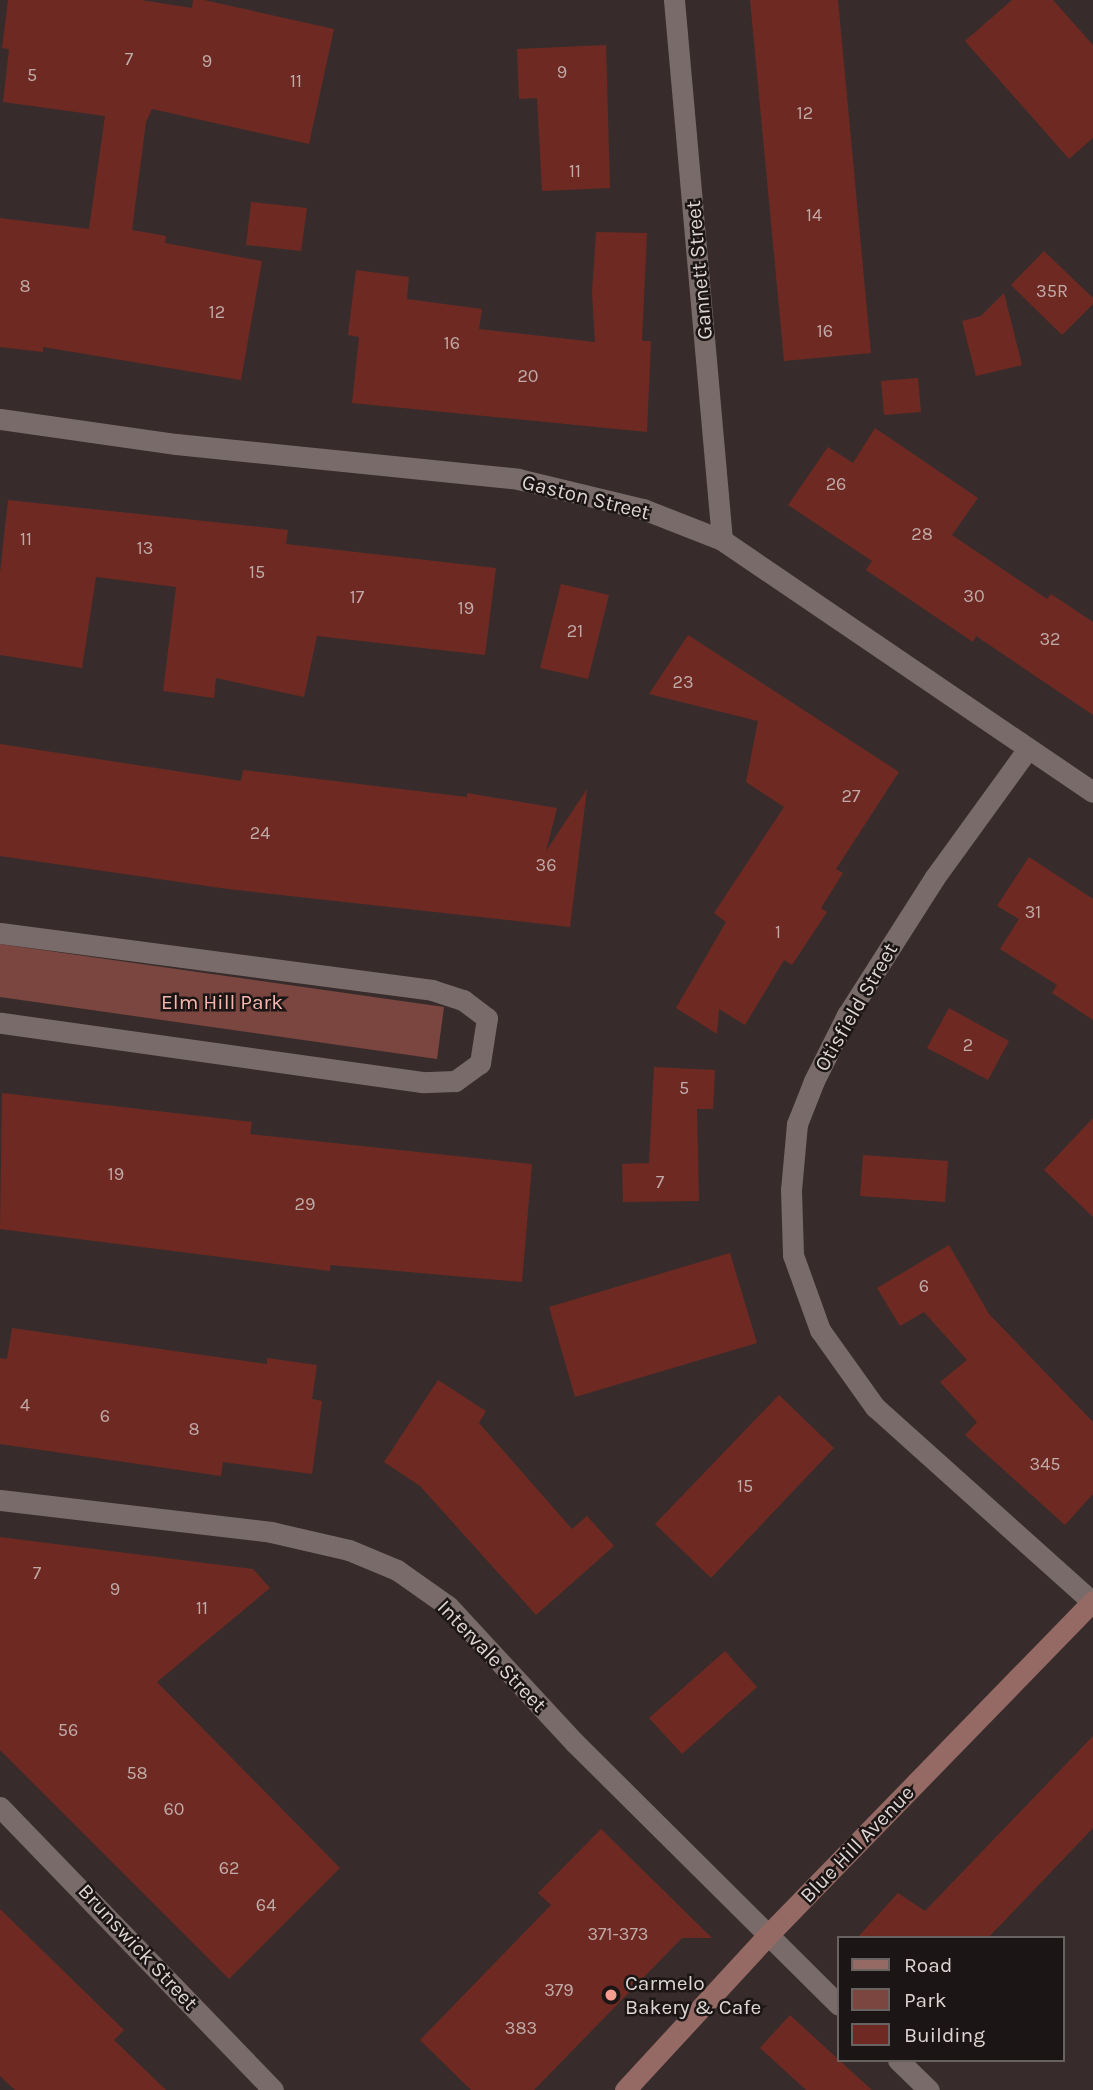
<!DOCTYPE html>
<style>
body{margin:0}
#map{position:relative;width:1093px;height:2090px;overflow:hidden;background:#372c2b;font-family:Karla,sans-serif}
div>[style]{position:absolute}
.green>*{inset:0;background:#7b463f}
.building>*{inset:0;background:#6e2a22}
.minor>*{height:21px;margin:-10.5px;padding:0 10.5px;transform-origin:10.5px;border-radius:10.5px;background:#786b69}
.secondary>*{height:21px;margin:-10.5px;padding:0 10.5px;transform-origin:10.5px;border-radius:10.5px;background:#966a64}
.dots>*{width:19px;height:19px;translate:-50% -50%;box-sizing:border-box;border:4px solid #1b1615;border-radius:50%}
span{translate:-50% -50%;white-space:nowrap;text-align:center;line-height:1.15;-webkit-text-stroke:5px #1b1615;paint-order:stroke}
.number-label{font-size:18px;color:#c0aaa8}
.number-label span{-webkit-text-stroke-width:0}
.street-label{font-size:21px;color:#dcd5d4}
.park-label{font-size:21px;color:#f8b7ad}
.poi-label{font-size:21px;color:#dcd5d4}
.left{translate:0 -50%;text-align:left}
.legend{position:absolute;left:837px;top:1936px;width:228px;height:126px;box-sizing:border-box;background:#1b1615;border:2px solid #686261;margin:0;padding:9px 12px;list-style:none;font-size:21px;color:#dcd5d4}
.legend li{display:flex;align-items:center;gap:14px;height:35px}
.legend b{width:35px;border:2px solid #686261}
</style>
<div id="map">
<div class="green">
<div style="clip-path:polygon(0 944px,444px 1007px,437px 1059px,0 997px)"></div>
</div>
<div class="building">
<div style="clip-path:polygon(8px 0,141px 0,192px 8px,193px 0,204px 0,334px 29px,309px 144px,152px 109px,146px 122px,132px 230px,166px 236px,165px 243px,262px 261px,241px 380px,43px 347px,43px 352px,0 347px,0 218px,89px 229px,105px 116px,3px 102px,9px 49px,2px 48px)"></div>
<div style="clip-path:polygon(750px 0,838px 0,871px 353px,784px 361px)"></div>
<div style="clip-path:polygon(1012px 0,1053px 0,1093px 45px,1093px 138px,1069px 159px,965px 41px)"></div>
<div style="clip-path:polygon(606px 45px,610px 188px,542px 191px,537px 98px,519px 99px,517px 49px)"></div>
<div style="clip-path:polygon(251px 202px,307px 208px,301px 251px,246px 245px)"></div>
<div style="clip-path:polygon(596px 232px,647px 233px,642px 341px,651px 341px,647px 432px,352px 403px,359px 337px,348px 335px,356px 270px,409px 277px,407px 299px,482px 309px,479px 329px,595px 342px,592px 293px)"></div>
<div style="clip-path:polygon(1044px 251px,1093px 298px,1093px 304px,1062px 335px,1011px 285px)"></div>
<div style="clip-path:polygon(1004px 293px,1022px 365px,976px 376px,962px 321px,981px 316px)"></div>
<div style="clip-path:polygon(918px 378px,921px 412px,884px 415px,881px 381px)"></div>
<div style="clip-path:polygon(875px 428px,978px 498px,952px 535px,1047px 599px,1051px 594px,1093px 622px,1093px 715px,976px 636px,973px 642px,866px 570px,872px 561px,788px 505px,828px 447px,853px 463px)"></div>
<div style="clip-path:polygon(8px 500px,288px 530px,286px 544px,496px 568px,485px 655px,317px 636px,304px 697px,216px 678px,214px 698px,163px 691px,176px 587px,96px 577px,82px 668px,0 655px,0 573px)"></div>
<div style="clip-path:polygon(561px 584px,609px 595px,588px 679px,540px 668px)"></div>
<div style="clip-path:polygon(688px 635px,899px 772px,836px 869px,843px 873px,821px 908px,827px 912px,792px 965px,784px 960px,745px 1025px,719px 1009px,717px 1034px,676px 1008px,726px 922px,714px 913px,784px 807px,746px 782px,758px 721px,649px 694px)"></div>
<div style="clip-path:polygon(0 744px,241px 781px,243px 770px,467px 797px,467px 793px,557px 808px,546px 851px,587px 789px,570px 927px,228px 889px,0 856px)"></div>
<div style="clip-path:polygon(1029px 857px,1093px 899px,1093px 1020px,1052px 993px,1057px 985px,1000px 949px,1019px 919px,997px 906px)"></div>
<div style="clip-path:polygon(949px 1008px,1009px 1041px,988px 1080px,927px 1048px)"></div>
<div style="clip-path:polygon(654px 1067px,715px 1070px,713px 1109px,697px 1109px,699px 1201px,623px 1202px,622px 1164px,649px 1163px)"></div>
<div style="clip-path:polygon(2px 1093px,252px 1122px,250px 1134px,532px 1164px,522px 1282px,330px 1265px,330px 1271px,0 1229px)"></div>
<div style="clip-path:polygon(1093px 1118px,1093px 1217px,1044px 1170px)"></div>
<div style="clip-path:polygon(863px 1155px,948px 1161px,945px 1202px,860px 1196px)"></div>
<div style="clip-path:polygon(949px 1245px,989px 1314px,1093px 1422px,1093px 1494px,1065px 1525px,965px 1435px,977px 1422px,940px 1382px,967px 1360px,924px 1312px,900px 1326px,877px 1288px)"></div>
<div style="clip-path:polygon(730px 1253px,757px 1343px,575px 1397px,549px 1307px)"></div>
<div style="clip-path:polygon(12px 1328px,267px 1364px,267px 1358px,317px 1365px,312px 1399px,322px 1401px,312px 1474px,223px 1462px,221px 1476px,0 1444px,0 1358px,7px 1359px)"></div>
<div style="clip-path:polygon(438px 1380px,486px 1411px,479px 1423px,572px 1529px,587px 1516px,614px 1546px,536px 1615px,420px 1486px,384px 1462px)"></div>
<div style="clip-path:polygon(779px 1395px,834px 1448px,711px 1578px,655px 1524px)"></div>
<div style="clip-path:polygon(0 1537px,253px 1569px,270px 1588px,157px 1682px,340px 1868px,229px 1979px,0 1750px)"></div>
<div style="clip-path:polygon(725px 1651px,757px 1687px,682px 1754px,649px 1718px)"></div>
<div style="clip-path:polygon(1093px 1736px,1093px 1828px,988px 1938px,857px 1938px,898px 1893px,925px 1911px)"></div>
<div style="clip-path:polygon(601px 1829px,712px 1938px,682px 1938px,534px 2090px,471px 2090px,420px 2040px,551px 1905px,538px 1893px)"></div>
<div style="clip-path:polygon(0 1909px,124px 2030px,114px 2040px,166px 2090px,15px 2090px,0 2076px)"></div>
<div style="clip-path:polygon(790px 2015px,839px 2060px,872px 2090px,806px 2090px,760px 2048px)"></div>
</div>
<div class="minor">
<div style="left:674px;top:0;width:542px;rotate:84.92deg"></div>
<div style="left:0;top:419px;width:178px;rotate:8.1deg"></div>
<div style="left:176px;top:444px;width:344px;rotate:5.8deg"></div>
<div style="left:518px;top:479px;width:129px;rotate:13.5deg"></div>
<div style="left:643px;top:509px;width:85px;rotate:21.4deg"></div>
<div style="left:722px;top:540px;width:448px;rotate:34.2deg"></div>
<div style="left:1027px;top:750px;width:157px;rotate:125.9deg"></div>
<div style="left:935px;top:877px;width:164px;rotate:122.5deg"></div>
<div style="left:847px;top:1015px;width:74px;rotate:116.6deg"></div>
<div style="left:814px;top:1081px;width:46px;rotate:111.6deg"></div>
<div style="left:797px;top:1124px;width:66px;rotate:95.2deg"></div>
<div style="left:791px;top:1190px;width:65px;rotate:88.2deg"></div>
<div style="left:793px;top:1255px;width:80px;rotate:70.2deg"></div>
<div style="left:820px;top:1330px;width:95px;rotate:54.5deg"></div>
<div style="left:875px;top:1407px;width:292px;rotate:41.9deg"></div>
<div style="left:0;top:933px;width:436px;rotate:7.5deg"></div>
<div style="left:432px;top:990px;width:33px;rotate:18deg"></div>
<div style="left:463px;top:1000px;width:30px;rotate:37deg"></div>
<div style="left:487px;top:1018px;width:46px;rotate:98.8deg"></div>
<div style="left:480px;top:1063px;width:31px;rotate:144deg"></div>
<div style="left:455px;top:1081px;width:33px;rotate:178deg"></div>
<div style="left:422px;top:1082px;width:426px;rotate:-172deg"></div>
<div style="left:0;top:1500px;width:273px;rotate:6.7deg"></div>
<div style="left:271px;top:1532px;width:80px;rotate:13deg"></div>
<div style="left:349px;top:1550px;width:52px;rotate:22.6deg"></div>
<div style="left:397px;top:1570px;width:62px;rotate:35.2deg"></div>
<div style="left:448px;top:1606px;width:187px;rotate:47.2deg"></div>
<div style="left:575px;top:1743px;width:372px;rotate:44.8deg"></div>
<div style="left:0;top:1807px;width:393px;rotate:46deg"></div>
<div style="left:898px;top:2060px;width:43px;rotate:44.1deg"></div>
</div>
<div class="secondary">
<div style="left:625px;top:2090px;width:209px;rotate:-47.3deg"></div>
<div style="left:767px;top:1936px;width:467px;rotate:-45.8deg"></div>
</div>
<div class="dots">
<div style="left:611px;top:1995px;background:#f59d8f"></div>
</div>
<div class="number-label">
<span style="left:129px;top:59px">7</span>
<span style="left:207px;top:61px">9</span>
<span style="left:562px;top:72px">9</span>
<span style="left:32px;top:75px">5</span>
<span style="left:296px;top:81px">11</span>
<span style="left:805px;top:113px">12</span>
<span style="left:575px;top:171px">11</span>
<span style="left:814px;top:215px">14</span>
<span style="left:25px;top:286px">8</span>
<span style="left:1052px;top:291px">35R</span>
<span style="left:217px;top:312px">12</span>
<span style="left:825px;top:331px">16</span>
<span style="left:452px;top:343px">16</span>
<span style="left:528px;top:376px">20</span>
<span style="left:836px;top:484px">26</span>
<span style="left:922px;top:534px">28</span>
<span style="left:26px;top:539px">11</span>
<span style="left:145px;top:548px">13</span>
<span style="left:257px;top:572px">15</span>
<span style="left:974px;top:596px">30</span>
<span style="left:357px;top:597px">17</span>
<span style="left:466px;top:608px">19</span>
<span style="left:575px;top:631px">21</span>
<span style="left:1050px;top:639px">32</span>
<span style="left:683px;top:682px">23</span>
<span style="left:851px;top:796px">27</span>
<span style="left:260px;top:833px">24</span>
<span style="left:546px;top:865px">36</span>
<span style="left:1033px;top:912px">31</span>
<span style="left:778px;top:932px">1</span>
<span style="left:968px;top:1045px">2</span>
<span style="left:684px;top:1088px">5</span>
<span style="left:116px;top:1174px">19</span>
<span style="left:660px;top:1182px">7</span>
<span style="left:305px;top:1204px">29</span>
<span style="left:924px;top:1286px">6</span>
<span style="left:25px;top:1405px">4</span>
<span style="left:105px;top:1416px">6</span>
<span style="left:194px;top:1429px">8</span>
<span style="left:1045px;top:1464px">345</span>
<span style="left:745px;top:1486px">15</span>
<span style="left:37px;top:1573px">7</span>
<span style="left:115px;top:1589px">9</span>
<span style="left:202px;top:1608px">11</span>
<span style="left:68px;top:1730px">56</span>
<span style="left:137px;top:1773px">58</span>
<span style="left:174px;top:1809px">60</span>
<span style="left:229px;top:1868px">62</span>
<span style="left:266px;top:1905px">64</span>
<span style="left:618px;top:1934px">371-373</span>
<span style="left:559px;top:1990px">379</span>
<span style="left:521px;top:2028px">383</span>
</div>
<div class="street-label">
<span style="left:699px;top:270px;rotate:-95deg">Gannett Street</span>
<span style="left:586px;top:497px;rotate:14deg">Gaston Street</span>
<span style="left:856px;top:1007px;rotate:-60deg">Otisfield Street</span>
<span style="left:492px;top:1656px;rotate:46deg">Intervale Street</span>
<span style="left:857px;top:1844px;rotate:-46deg">Blue Hill Avenue</span>
<span style="left:138px;top:1947px;rotate:47deg">Brunswick Street</span>
</div>
<div class="park-label">
<span style="left:222px;top:1002px">Elm Hill Park</span>
</div>
<div class="poi-label">
<span class="left" style="left:625px;top:1995px">Carmelo<br>Bakery &amp; Cafe</span>
</div>
<ul class="legend">
<li><b style="height:9px;background:#966a64"></b>Road</li>
<li><b style="height:19px;background:#7b463f"></b>Park</li>
<li><b style="height:19px;background:#6e2a22"></b>Building</li>
</ul>
</div>
